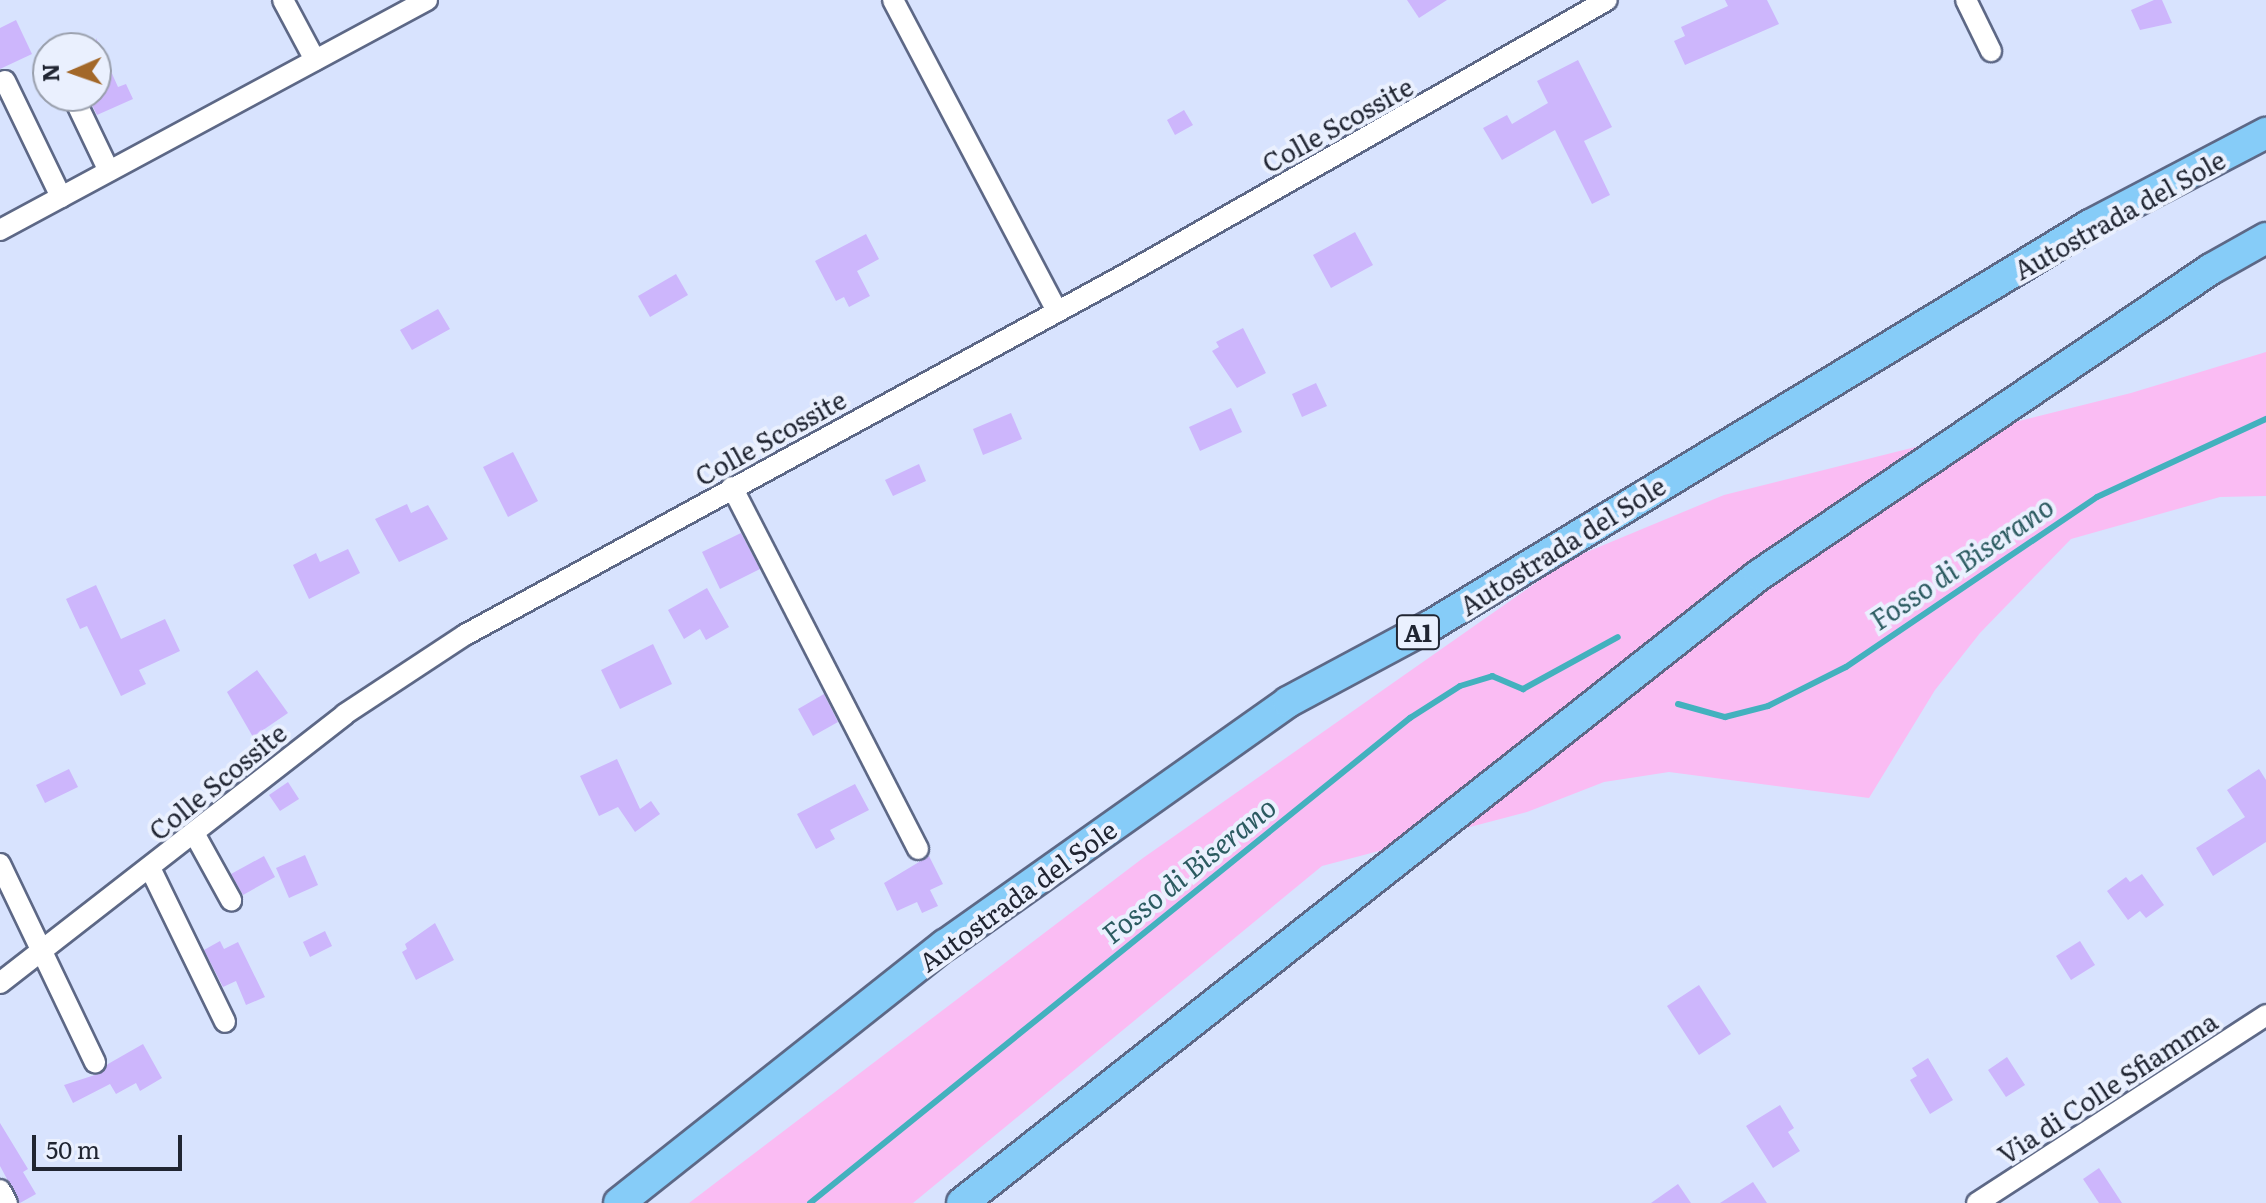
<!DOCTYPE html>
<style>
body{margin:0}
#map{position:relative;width:2266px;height:1203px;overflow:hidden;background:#d8e3fe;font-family:Literata,serif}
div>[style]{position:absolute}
.green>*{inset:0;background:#fabcf3}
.stream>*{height:6px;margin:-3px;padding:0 3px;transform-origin:3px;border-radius:3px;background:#43b1be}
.building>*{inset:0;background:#cdb6fc}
.roads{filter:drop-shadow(2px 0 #5d6886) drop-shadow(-2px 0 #5d6886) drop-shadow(0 2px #5d6886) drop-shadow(0 -2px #5d6886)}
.minor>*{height:20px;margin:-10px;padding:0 10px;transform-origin:10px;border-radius:10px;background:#fff}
.highway>*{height:30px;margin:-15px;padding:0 15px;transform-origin:15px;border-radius:15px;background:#86ccf8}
span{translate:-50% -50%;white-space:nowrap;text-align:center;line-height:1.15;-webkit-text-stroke:8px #eaf0fe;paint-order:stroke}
.shield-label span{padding:2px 6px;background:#eaf0fe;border:2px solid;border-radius:6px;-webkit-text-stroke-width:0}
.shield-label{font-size:24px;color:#202532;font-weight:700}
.street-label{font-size:26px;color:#202532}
.water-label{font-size:28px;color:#2c5b61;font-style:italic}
.north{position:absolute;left:32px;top:32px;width:80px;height:80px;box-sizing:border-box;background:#eaf0fe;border:2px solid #999fac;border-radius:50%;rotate:268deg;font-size:22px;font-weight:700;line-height:32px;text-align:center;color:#202532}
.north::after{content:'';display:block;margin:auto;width:28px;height:36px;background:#a36829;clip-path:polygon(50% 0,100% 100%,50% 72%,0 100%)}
.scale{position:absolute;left:32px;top:1135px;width:150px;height:36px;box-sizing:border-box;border:4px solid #202532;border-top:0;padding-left:10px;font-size:24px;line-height:28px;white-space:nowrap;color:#202532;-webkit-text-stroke:6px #eaf0fe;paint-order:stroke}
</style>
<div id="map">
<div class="green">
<div style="clip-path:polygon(2266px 352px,2266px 496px,2220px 497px,2071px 539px,1980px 633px,1935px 690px,1869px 798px,1669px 772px,1604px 782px,1527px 812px,1322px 866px,913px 1203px,689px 1203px,1143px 858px,1570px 559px,1724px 495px,2131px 393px)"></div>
</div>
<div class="stream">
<div style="left:1678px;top:704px;width:49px;rotate:15.5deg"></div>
<div style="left:1725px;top:717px;width:44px;rotate:-14.3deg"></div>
<div style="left:1768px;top:706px;width:87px;rotate:-26.6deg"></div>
<div style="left:1846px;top:667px;width:303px;rotate:-34.1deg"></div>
<div style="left:2097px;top:497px;width:186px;rotate:-24.8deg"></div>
<div style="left:810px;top:1203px;width:772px;rotate:-38.95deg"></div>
<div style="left:1410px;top:718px;width:59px;rotate:-32.6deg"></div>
<div style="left:1460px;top:686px;width:34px;rotate:-17deg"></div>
<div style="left:1492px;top:676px;width:34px;rotate:23deg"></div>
<div style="left:1523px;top:689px;width:108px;rotate:-28.7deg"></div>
</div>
<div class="building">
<div style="clip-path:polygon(1407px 0,1447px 0,1419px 18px)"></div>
<div style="clip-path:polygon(1725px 0,1767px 0,1779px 24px,1685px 65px,1674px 41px,1685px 36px,1681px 27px,1728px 6px)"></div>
<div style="clip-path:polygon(2154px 0,2162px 0,2172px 23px,2140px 30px,2131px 10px)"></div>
<div style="clip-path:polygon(16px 20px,32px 54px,0 69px,0 28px)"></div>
<div style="clip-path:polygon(96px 38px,118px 87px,126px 84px,133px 99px,97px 115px,90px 101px,96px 96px)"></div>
<div style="clip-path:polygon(1578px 60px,1612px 127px,1584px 141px,1610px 195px,1592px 204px,1555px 130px,1502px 160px,1483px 128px,1507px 115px,1512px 124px,1548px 103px,1537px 81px)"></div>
<div style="clip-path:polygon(1184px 110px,1193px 125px,1175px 135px,1167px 120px)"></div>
<div style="clip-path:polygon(1355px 232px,1373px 265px,1331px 288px,1313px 255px)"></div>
<div style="clip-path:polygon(866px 234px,879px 259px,857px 271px,870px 296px,849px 307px,844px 297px,836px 301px,815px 261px)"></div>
<div style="clip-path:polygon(676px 274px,688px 295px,650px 317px,638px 296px)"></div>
<div style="clip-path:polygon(438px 309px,450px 329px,412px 350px,400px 330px)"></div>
<div style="clip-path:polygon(1243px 328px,1266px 373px,1237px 388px,1212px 351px,1219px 347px,1216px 342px)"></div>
<div style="clip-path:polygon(1316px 383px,1327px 406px,1302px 417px,1292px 394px)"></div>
<div style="clip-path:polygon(1231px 408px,1242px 432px,1200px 451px,1189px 427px)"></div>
<div style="clip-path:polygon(1011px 413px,1022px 439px,983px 455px,973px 429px)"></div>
<div style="clip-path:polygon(513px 452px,538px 501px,508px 517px,483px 467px)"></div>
<div style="clip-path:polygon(919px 464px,926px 481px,893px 496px,885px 480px)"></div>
<div style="clip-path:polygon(407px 504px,411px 513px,428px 505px,448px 539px,399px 562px,375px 519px)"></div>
<div style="clip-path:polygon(741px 533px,760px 569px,720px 589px,702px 552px)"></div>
<div style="clip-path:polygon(348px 549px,360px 573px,309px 599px,293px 565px,316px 553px,320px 562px)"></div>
<div style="clip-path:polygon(96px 585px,121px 639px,165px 619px,180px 651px,139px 670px,146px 684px,121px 696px,87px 626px,80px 629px,66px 599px)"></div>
<div style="clip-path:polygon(707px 588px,729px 627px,706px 640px,700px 629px,684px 639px,668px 610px)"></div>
<div style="clip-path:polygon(653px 644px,672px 684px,620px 709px,601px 670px)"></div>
<div style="clip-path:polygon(257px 670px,288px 713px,253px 737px,227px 692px)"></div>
<div style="clip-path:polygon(824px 694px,838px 722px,813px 736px,798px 709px)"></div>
<div style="clip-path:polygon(617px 759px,640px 809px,651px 801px,660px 814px,635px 832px,618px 807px,599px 816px,580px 776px)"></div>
<div style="clip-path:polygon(69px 769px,78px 787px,45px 803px,36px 785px)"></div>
<div style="clip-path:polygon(2259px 769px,2266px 780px,2266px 842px,2213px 876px,2196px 848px,2245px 817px,2227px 790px)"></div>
<div style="clip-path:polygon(288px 782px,299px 799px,280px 811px,269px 795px)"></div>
<div style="clip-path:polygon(855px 784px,869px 810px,830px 830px,835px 839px,816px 849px,797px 814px)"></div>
<div style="clip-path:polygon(305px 855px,318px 885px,289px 898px,276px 868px)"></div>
<div style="clip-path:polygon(264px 856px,275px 877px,243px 895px,231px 874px)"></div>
<div style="clip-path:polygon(929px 856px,943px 884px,930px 890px,938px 906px,922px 913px,917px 902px,897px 911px,884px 883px)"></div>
<div style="clip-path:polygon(2142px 874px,2164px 905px,2146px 918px,2140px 911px,2128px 920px,2107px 891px,2126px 877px,2130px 882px)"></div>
<div style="clip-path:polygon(435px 923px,454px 960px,416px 980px,402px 952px,407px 949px,405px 944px)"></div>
<div style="clip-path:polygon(325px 931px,332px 946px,310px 957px,303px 942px)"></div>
<div style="clip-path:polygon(220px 941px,224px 949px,238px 942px,265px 997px,246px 1005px,236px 981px,223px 987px,204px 950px)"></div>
<div style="clip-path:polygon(2080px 941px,2095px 965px,2071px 980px,2056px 956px)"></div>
<div style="clip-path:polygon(1699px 985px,1731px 1034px,1699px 1055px,1667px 1006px)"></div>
<div style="clip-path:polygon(143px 1044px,162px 1078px,140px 1091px,136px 1083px,116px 1094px,110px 1084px,73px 1103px,64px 1085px,101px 1073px,108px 1064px)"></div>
<div style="clip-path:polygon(2007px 1057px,2025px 1085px,2006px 1097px,1988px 1070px)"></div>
<div style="clip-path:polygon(1928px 1058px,1953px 1100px,1930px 1114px,1910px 1080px,1917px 1076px,1912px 1068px)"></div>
<div style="clip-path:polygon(1780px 1105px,1794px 1128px,1788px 1132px,1800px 1151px,1773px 1168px,1746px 1126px)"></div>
<div style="clip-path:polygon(0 1123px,28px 1169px,23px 1172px,36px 1194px,20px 1203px,0 1166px)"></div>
<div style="clip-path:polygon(2099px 1168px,2122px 1203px,2099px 1203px,2083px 1179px)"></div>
<div style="clip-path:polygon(1753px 1182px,1767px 1203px,1720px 1203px)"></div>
<div style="clip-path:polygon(1678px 1184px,1691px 1203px,1651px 1203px)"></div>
</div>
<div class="roads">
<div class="minor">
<div style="left:283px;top:0;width:68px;rotate:61.9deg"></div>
<div style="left:893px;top:0;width:352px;rotate:62.2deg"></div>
<div style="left:1966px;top:0;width:57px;rotate:63.9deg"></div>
<div style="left:5px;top:81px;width:129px;rotate:64.2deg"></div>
<div style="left:73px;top:96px;width:83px;rotate:64.4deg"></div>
<div style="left:0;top:230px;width:485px;rotate:-28.3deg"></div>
<div style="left:732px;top:487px;width:407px;rotate:62.8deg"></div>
<div style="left:194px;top:833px;width:77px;rotate:61.1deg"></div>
<div style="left:0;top:864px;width:220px;rotate:64.4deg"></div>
<div style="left:150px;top:868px;width:171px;rotate:64deg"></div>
<div style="left:0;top:983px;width:437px;rotate:-37.9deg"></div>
<div style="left:345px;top:714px;width:144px;rotate:-33.4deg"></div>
<div style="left:465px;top:635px;width:755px;rotate:-28.63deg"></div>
<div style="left:1128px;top:273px;width:551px;rotate:-29.68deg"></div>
<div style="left:0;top:1190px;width:15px;rotate:62deg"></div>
<div style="left:1977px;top:1203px;width:345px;rotate:-33deg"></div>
</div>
<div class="highway">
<div style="left:619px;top:1203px;width:416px;rotate:-38.4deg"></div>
<div style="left:945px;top:945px;width:420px;rotate:-35.3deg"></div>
<div style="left:1288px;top:702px;width:161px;rotate:-28.2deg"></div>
<div style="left:1430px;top:626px;width:772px;rotate:-31.28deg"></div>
<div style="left:2090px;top:225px;width:199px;rotate:-27.6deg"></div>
<div style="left:962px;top:1203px;width:1015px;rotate:-38.24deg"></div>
<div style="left:1759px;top:575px;width:546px;rotate:-34.1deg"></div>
<div style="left:2211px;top:269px;width:63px;rotate:-29.4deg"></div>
</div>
</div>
<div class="shield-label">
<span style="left:1418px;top:632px">A1</span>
</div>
<div class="street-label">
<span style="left:1337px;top:124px;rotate:-29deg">Colle Scossite</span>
<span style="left:2119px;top:214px;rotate:-29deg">Autostrada del Sole</span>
<span style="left:770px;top:437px;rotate:-29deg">Colle Scossite</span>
<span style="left:1562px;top:545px;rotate:-32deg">Autostrada del Sole</span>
<span style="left:217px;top:781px;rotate:-39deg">Colle Scossite</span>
<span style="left:1017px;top:895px;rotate:-36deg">Autostrada del Sole</span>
<span style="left:2107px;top:1087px;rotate:-33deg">Via di Colle Sfiamma</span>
</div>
<div class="water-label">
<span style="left:1961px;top:562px;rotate:-34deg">Fosso di Biserano</span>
<span style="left:1188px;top:869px;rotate:-39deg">Fosso di Biserano</span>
</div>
<div class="north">N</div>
<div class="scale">50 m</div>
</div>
